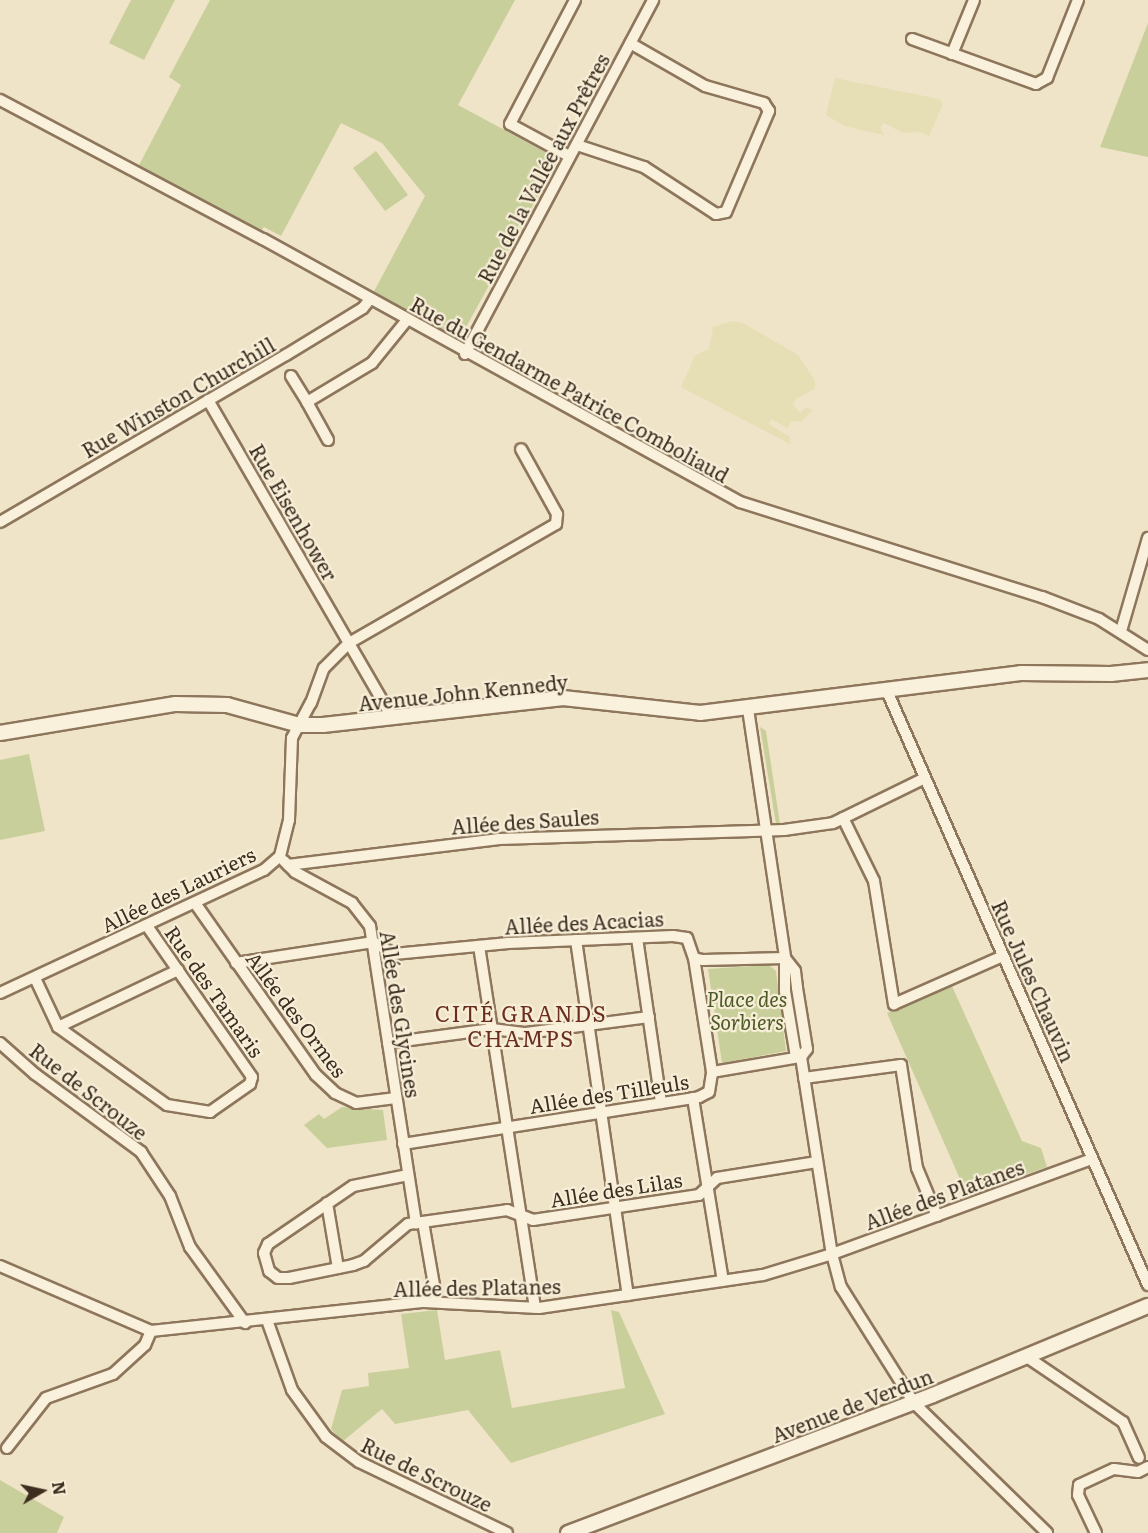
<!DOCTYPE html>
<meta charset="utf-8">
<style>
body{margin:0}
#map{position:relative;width:1148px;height:1533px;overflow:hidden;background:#f0e4c8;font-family:Literata,serif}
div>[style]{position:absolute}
.farmland>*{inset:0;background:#e6deb5}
.green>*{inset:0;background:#c9cf9b}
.roads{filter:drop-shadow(2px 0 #8d765c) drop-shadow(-2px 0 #8d765c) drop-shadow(0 2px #8d765c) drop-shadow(0 -2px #8d765c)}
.minor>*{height:10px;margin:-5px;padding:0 5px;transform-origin:5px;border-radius:5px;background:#faf1dc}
.secondary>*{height:14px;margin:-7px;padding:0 7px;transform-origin:7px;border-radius:7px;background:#faf1dc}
span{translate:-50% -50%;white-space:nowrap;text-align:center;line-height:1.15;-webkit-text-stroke:4.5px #f7eed8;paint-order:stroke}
.street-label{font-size:20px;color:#3d2e20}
.park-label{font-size:20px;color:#4d5a26;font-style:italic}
.quarter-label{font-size:22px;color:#6b2e1e;letter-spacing:1.5px}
.north{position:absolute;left:12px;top:1461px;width:60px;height:60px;-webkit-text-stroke:4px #f7eed8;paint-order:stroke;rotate:81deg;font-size:16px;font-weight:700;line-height:24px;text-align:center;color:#3d2e20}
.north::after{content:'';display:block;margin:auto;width:21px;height:27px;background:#3d2e20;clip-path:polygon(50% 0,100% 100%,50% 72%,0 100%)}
</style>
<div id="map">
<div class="farmland">
<div style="clip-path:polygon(835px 78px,939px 99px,943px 104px,929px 136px,920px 132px,903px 133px,884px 123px,880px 128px,884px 135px,844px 126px,826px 115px)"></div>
<div style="clip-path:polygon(732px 321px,743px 323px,798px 355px,815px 381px,815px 389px,796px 399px,793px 405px,800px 413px,806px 408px,813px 410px,801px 422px,792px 421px,787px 428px,771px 419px,769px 424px,790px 437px,790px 444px,681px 387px,695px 356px,709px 349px,713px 327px)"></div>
</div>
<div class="green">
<div style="clip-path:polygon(131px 0,175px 0,144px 60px,109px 43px)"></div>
<div style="clip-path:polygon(210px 0,515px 0,458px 105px,558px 159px,464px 331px,467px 333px,464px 339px,456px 341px,372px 295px,425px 196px,382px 143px,341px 123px,281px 236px,264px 227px,260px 233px,138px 167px,181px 85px,169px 77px)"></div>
<div style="clip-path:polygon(1148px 23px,1148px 157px,1100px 147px)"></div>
<div style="clip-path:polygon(376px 151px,408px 195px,385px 211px,353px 168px)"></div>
<div style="clip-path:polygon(760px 727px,766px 731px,780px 824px,776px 824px)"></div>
<div style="clip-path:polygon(29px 754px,45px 831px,0 840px,0 760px)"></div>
<div style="clip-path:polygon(769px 965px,776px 971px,786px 1051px,722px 1063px,708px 969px)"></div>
<div style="clip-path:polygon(951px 984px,1022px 1141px,1041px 1148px,1047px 1167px,967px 1195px,887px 1013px)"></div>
<div style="clip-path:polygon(342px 1107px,383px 1110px,387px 1140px,327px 1148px,304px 1125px,319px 1114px,324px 1119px)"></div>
<div style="clip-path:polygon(437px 1310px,445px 1360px,500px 1350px,512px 1408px,625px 1388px,611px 1310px,619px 1312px,665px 1414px,511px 1463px,468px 1410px,395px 1424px,382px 1409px,342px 1442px,331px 1429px,342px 1390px,369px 1386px,368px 1373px,409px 1368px,401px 1314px)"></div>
<div style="clip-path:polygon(0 1480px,64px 1517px,57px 1533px,0 1533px)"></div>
</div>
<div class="roads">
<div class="minor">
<div style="left:912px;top:39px;width:132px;rotate:19.9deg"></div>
<div style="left:1036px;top:84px;width:13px;rotate:-29deg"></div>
<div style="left:1047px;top:78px;width:84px;rotate:-68.3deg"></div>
<div style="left:952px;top:54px;width:58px;rotate:-67.8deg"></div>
<div style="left:0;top:100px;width:297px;rotate:27.9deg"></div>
<div style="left:263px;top:239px;width:545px;rotate:28.87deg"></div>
<div style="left:740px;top:502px;width:317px;rotate:17.5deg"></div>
<div style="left:1042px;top:597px;width:61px;rotate:21.1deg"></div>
<div style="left:1099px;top:619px;width:58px;rotate:32.3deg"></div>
<div style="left:577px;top:145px;width:71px;rotate:18.2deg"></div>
<div style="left:644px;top:167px;width:86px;rotate:33.1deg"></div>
<div style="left:716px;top:214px;width:10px;rotate:-11deg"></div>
<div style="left:726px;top:212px;width:110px;rotate:-66.9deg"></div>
<div style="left:769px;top:111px;width:9px;rotate:-122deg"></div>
<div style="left:764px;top:103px;width:61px;rotate:-163.9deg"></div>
<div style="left:705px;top:86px;width:86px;rotate:-150.2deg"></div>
<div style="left:569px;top:156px;width:67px;rotate:-151.5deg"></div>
<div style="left:510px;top:124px;width:140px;rotate:-62.3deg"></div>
<div style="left:465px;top:354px;width:401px;rotate:-62deg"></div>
<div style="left:291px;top:376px;width:31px;rotate:58deg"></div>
<div style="left:208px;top:400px;width:367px;rotate:59.9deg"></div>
<div style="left:328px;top:440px;width:43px;rotate:-118.9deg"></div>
<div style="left:307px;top:402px;width:76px;rotate:-31deg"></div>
<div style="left:372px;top:363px;width:55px;rotate:-50.9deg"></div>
<div style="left:0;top:522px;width:331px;rotate:-30.3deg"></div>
<div style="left:286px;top:355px;width:90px;rotate:-31.4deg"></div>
<div style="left:363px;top:308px;width:11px;rotate:-52deg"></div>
<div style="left:1121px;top:631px;width:97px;rotate:-73.8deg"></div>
<div style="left:887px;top:691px;width:649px;rotate:66.28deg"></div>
<div style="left:748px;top:709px;width:252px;rotate:81.5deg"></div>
<div style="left:785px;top:958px;width:33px;rotate:90deg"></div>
<div style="left:785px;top:991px;width:61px;rotate:80.5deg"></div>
<div style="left:795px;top:1051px;width:8px;rotate:45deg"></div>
<div style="left:801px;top:1057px;width:199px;rotate:81.1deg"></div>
<div style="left:832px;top:1254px;width:34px;rotate:75deg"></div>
<div style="left:841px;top:1287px;width:137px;rotate:57.8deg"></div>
<div style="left:914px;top:1403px;width:186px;rotate:44.3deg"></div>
<div style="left:843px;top:818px;width:70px;rotate:63.8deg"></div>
<div style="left:874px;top:881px;width:125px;rotate:80.8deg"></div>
<div style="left:894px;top:1004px;width:119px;rotate:-23.8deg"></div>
<div style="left:284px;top:861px;width:16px;rotate:45deg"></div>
<div style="left:295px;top:872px;width:65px;rotate:28.5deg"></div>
<div style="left:352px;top:903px;width:29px;rotate:52deg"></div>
<div style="left:370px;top:926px;width:301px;rotate:81.2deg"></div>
<div style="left:288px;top:865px;width:213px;rotate:-7deg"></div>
<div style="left:499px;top:839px;width:285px;rotate:-1.8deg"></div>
<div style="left:784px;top:830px;width:49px;rotate:-8.1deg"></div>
<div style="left:833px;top:823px;width:102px;rotate:-26.1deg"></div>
<div style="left:195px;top:903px;width:210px;rotate:54.9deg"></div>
<div style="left:316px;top:1075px;width:26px;rotate:43deg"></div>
<div style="left:335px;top:1093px;width:23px;rotate:25deg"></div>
<div style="left:356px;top:1103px;width:40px;rotate:-7.1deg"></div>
<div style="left:637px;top:938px;width:167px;rotate:81.7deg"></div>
<div style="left:576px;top:940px;width:359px;rotate:81.7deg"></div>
<div style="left:479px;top:946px;width:366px;rotate:81.2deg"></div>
<div style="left:694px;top:958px;width:115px;rotate:81deg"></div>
<div style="left:785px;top:958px;width:16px;rotate:52deg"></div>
<div style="left:795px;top:971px;width:17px;rotate:83deg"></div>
<div style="left:797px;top:988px;width:62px;rotate:80.7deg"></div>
<div style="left:807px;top:1049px;width:10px;rotate:127deg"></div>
<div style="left:236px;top:963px;width:139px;rotate:-8.7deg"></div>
<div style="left:373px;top:942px;width:24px;rotate:30deg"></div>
<div style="left:394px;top:954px;width:115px;rotate:-5.5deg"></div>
<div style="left:508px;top:943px;width:165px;rotate:-2.4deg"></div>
<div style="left:673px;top:936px;width:14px;rotate:8deg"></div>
<div style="left:687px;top:938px;width:21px;rotate:71deg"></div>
<div style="left:694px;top:958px;width:9px;rotate:13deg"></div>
<div style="left:703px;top:960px;width:82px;rotate:-1.4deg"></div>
<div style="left:35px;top:978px;width:54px;rotate:64.9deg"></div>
<div style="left:58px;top:1027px;width:134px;rotate:35.6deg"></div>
<div style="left:167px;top:1105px;width:44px;rotate:9.2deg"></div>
<div style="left:210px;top:1112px;width:49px;rotate:-35deg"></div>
<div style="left:250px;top:1084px;width:7px;rotate:-74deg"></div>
<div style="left:252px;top:1077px;width:184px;rotate:-124.8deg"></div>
<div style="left:0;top:993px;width:291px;rotate:-25deg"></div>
<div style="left:264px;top:870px;width:21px;rotate:-41deg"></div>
<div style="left:280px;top:856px;width:37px;rotate:-76deg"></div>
<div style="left:289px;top:820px;width:82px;rotate:-87.9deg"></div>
<div style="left:292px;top:738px;width:40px;rotate:-62deg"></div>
<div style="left:311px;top:703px;width:37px;rotate:-70deg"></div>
<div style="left:324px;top:668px;width:35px;rotate:-45deg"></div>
<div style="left:349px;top:643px;width:239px;rotate:-29.9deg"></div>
<div style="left:556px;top:524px;width:10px;rotate:-84deg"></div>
<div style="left:557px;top:514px;width:74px;rotate:-119deg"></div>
<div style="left:58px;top:1027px;width:133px;rotate:-25.4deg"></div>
<div style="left:0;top:1043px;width:47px;rotate:41.5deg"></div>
<div style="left:35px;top:1074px;width:132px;rotate:36.3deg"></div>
<div style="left:141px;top:1152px;width:53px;rotate:56.6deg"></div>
<div style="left:170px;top:1196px;width:55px;rotate:68.6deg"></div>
<div style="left:190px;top:1247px;width:94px;rotate:54.1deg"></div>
<div style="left:388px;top:1043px;width:105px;rotate:-7.7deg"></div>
<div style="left:492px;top:1029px;width:34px;rotate:7deg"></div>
<div style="left:526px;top:1033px;width:124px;rotate:-7.4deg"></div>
<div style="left:804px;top:1078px;width:98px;rotate:-7.6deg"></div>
<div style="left:901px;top:1065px;width:104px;rotate:81.2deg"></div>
<div style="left:917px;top:1168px;width:52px;rotate:67.4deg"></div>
<div style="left:693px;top:1098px;width:185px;rotate:80.7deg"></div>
<div style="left:403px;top:1144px;width:300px;rotate:-9deg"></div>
<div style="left:699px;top:1097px;width:11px;rotate:-27deg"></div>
<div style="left:709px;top:1092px;width:20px;rotate:-81deg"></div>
<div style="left:712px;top:1072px;width:90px;rotate:-9.6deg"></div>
<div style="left:408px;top:1175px;width:56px;rotate:168.7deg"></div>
<div style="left:353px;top:1186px;width:103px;rotate:145.7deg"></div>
<div style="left:268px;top:1244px;width:10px;rotate:114deg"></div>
<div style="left:264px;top:1253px;width:19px;rotate:74deg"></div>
<div style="left:269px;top:1271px;width:11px;rotate:38deg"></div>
<div style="left:278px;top:1278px;width:11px"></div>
<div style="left:289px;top:1278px;width:65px;rotate:-11.5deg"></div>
<div style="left:353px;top:1265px;width:12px;rotate:-20deg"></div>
<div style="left:364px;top:1261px;width:57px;rotate:-40.1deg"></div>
<div style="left:408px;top:1224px;width:100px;rotate:-8deg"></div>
<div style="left:507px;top:1210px;width:28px;rotate:21deg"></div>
<div style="left:533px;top:1220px;width:168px;rotate:-8.6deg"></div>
<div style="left:699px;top:1195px;width:25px;rotate:-43deg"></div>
<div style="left:717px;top:1178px;width:101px;rotate:-9.1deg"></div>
<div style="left:327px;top:1203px;width:66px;rotate:80.4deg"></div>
<div style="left:423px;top:1222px;width:81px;rotate:80.1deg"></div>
<div style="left:0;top:1266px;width:164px;rotate:23.3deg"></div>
<div style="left:151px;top:1331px;width:275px;rotate:-6.1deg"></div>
<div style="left:424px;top:1302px;width:115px;rotate:3deg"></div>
<div style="left:539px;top:1308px;width:226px;rotate:-8.4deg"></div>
<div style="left:763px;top:1275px;width:72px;rotate:-16.9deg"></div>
<div style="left:832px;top:1254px;width:277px;rotate:-20.1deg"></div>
<div style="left:267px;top:1320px;width:74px;rotate:70.3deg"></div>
<div style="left:292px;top:1390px;width:58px;rotate:54.1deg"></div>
<div style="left:326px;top:1437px;width:41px;rotate:37.1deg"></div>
<div style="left:359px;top:1462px;width:164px;rotate:25.6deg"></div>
<div style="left:1027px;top:1357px;width:116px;rotate:34.1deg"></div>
<div style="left:1123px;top:1422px;width:39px;rotate:66deg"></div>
<div style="left:7px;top:1448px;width:63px;rotate:-52deg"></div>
<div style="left:46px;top:1398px;width:71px;rotate:-19.7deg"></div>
<div style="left:113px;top:1374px;width:43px;rotate:-42.2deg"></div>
<div style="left:145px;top:1345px;width:15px;rotate:-67deg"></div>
<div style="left:1096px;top:1533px;width:42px;rotate:-115.3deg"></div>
<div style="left:1078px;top:1495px;width:10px;rotate:-84deg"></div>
<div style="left:1079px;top:1485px;width:38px;rotate:-25deg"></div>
<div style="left:1114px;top:1469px;width:24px;rotate:7deg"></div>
<div style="left:1138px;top:1472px;width:11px;rotate:-27deg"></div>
</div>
<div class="secondary">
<div style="left:0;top:733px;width:178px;rotate:-9.4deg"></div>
<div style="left:176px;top:704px;width:51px;rotate:1.1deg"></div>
<div style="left:227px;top:705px;width:75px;rotate:15.5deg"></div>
<div style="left:299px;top:725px;width:24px"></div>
<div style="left:323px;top:725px;width:242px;rotate:-6.4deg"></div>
<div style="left:563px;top:698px;width:138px;rotate:6.2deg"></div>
<div style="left:700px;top:713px;width:323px;rotate:-7.1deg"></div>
<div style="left:1021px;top:673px;width:90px;rotate:0.6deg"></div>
<div style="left:1111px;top:674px;width:37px;rotate:-6deg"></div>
<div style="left:568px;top:1533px;width:390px;rotate:-20.7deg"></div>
<div style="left:933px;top:1395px;width:233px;rotate:-22.5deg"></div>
</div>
</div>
<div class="street-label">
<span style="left:543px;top:168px;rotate:-62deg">Rue de la Vallée aux Prêtres</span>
<span style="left:570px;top:389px;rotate:29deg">Rue du Gendarme Patrice Comboliaud</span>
<span style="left:178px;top:397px;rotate:-30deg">Rue Winston Churchill</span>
<span style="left:294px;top:512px;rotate:60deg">Rue Eisenhower</span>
<span style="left:463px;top:692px;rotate:-6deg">Avenue John Kennedy</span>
<span style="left:525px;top:821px;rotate:-4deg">Allée des Saules</span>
<span style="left:178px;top:889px;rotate:-26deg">Allée des Lauriers</span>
<span style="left:584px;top:922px;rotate:-3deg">Allée des Acacias</span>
<span style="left:1034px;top:981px;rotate:66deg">Rue Jules Chauvin</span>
<span style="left:215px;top:991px;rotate:55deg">Rue des Tamaris</span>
<span style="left:297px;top:1014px;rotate:53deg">Allée des Ormes</span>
<span style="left:401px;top:1014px;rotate:81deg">Allée des Glycines</span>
<span style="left:89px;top:1091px;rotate:38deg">Rue de Scrouze</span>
<span style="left:609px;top:1093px;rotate:-9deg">Allée des Tilleuls</span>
<span style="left:616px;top:1189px;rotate:-9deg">Allée des Lilas</span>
<span style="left:944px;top:1194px;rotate:-20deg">Allée des Platanes</span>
<span style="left:477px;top:1287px;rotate:-1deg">Allée des Platanes</span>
<span style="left:852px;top:1405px;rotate:-21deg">Avenue de Verdun</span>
<span style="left:427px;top:1474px;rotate:26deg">Rue de Scrouze</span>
</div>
<div class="park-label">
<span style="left:747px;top:1010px">Place des<br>Sorbiers</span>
</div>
<div class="quarter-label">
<span style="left:521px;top:1025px">CITÉ GRANDS<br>CHAMPS</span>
</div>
<div class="north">N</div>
</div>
